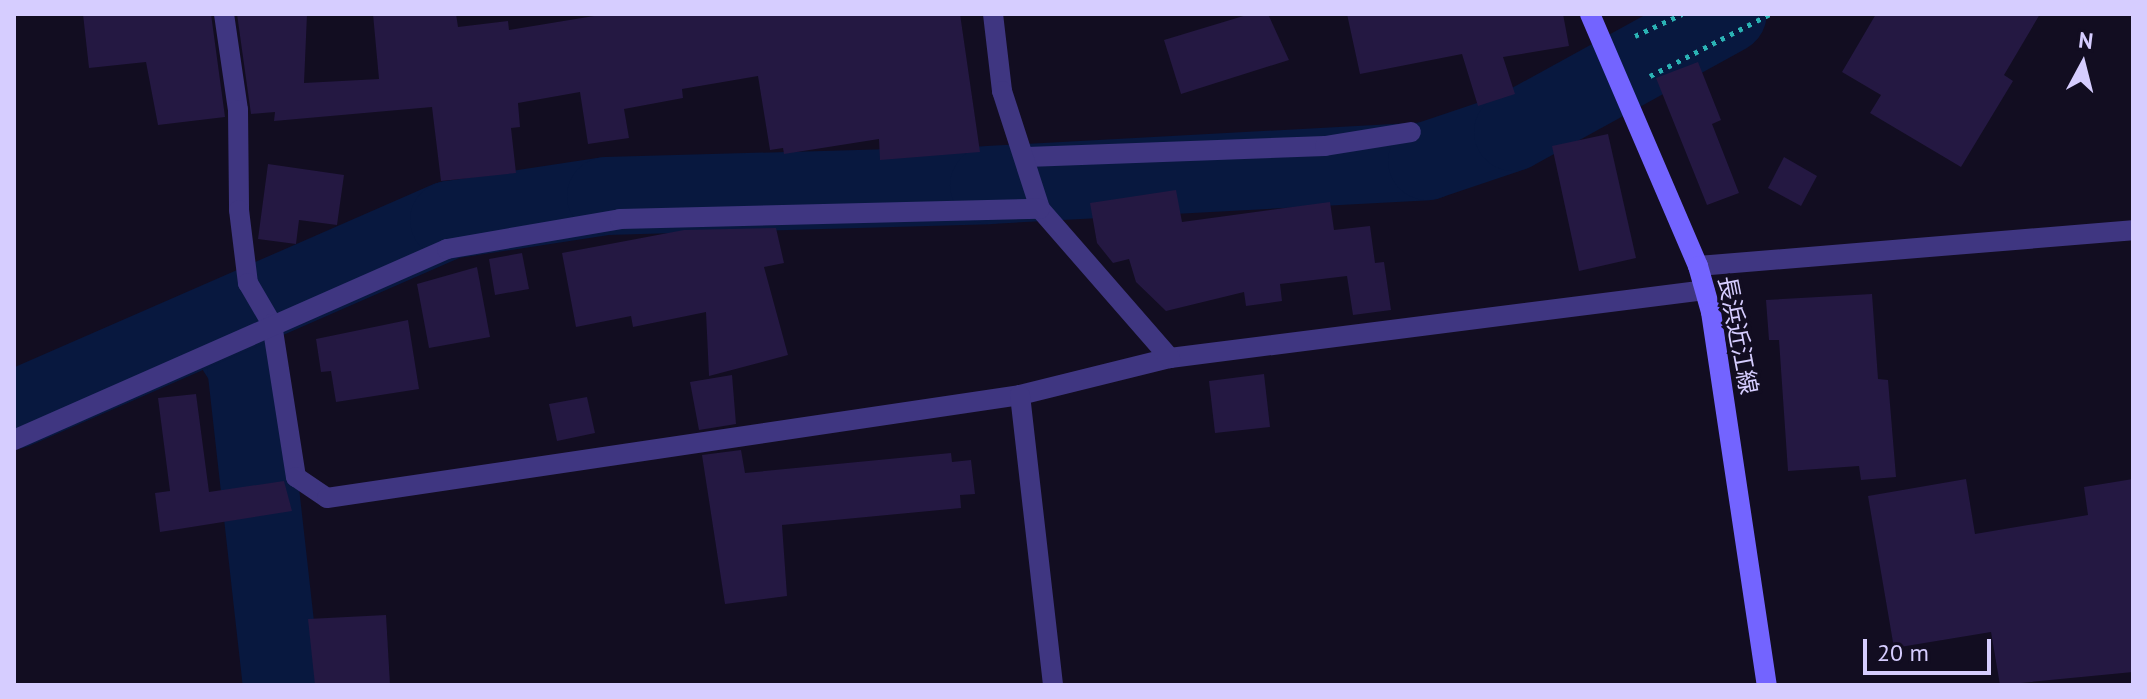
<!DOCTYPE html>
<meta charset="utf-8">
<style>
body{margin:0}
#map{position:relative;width:2147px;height:699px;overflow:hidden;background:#120d21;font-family:"PT Sans","Noto Sans JP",sans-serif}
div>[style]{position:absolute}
.river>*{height:78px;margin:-39px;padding:0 39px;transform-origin:39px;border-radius:39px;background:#08183f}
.building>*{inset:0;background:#241842}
.path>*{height:5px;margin-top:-2.5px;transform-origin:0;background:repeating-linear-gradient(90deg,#2bb3b5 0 4px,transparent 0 10px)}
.service>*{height:20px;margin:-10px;padding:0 10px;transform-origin:10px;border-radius:10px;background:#3f3681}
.minor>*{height:20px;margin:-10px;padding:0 10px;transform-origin:10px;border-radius:10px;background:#3f3681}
.secondary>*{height:20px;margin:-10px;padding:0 10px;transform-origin:10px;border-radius:10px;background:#7364ff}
span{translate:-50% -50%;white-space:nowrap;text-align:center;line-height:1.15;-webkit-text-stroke:7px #120d21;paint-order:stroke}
.street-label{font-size:24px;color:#d6cdff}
.frame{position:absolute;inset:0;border:16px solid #d6cdff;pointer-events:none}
.north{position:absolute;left:2043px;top:24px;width:80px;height:80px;-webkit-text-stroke:6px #120d21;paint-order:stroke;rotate:7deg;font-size:22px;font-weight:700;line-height:32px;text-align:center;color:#d6cdff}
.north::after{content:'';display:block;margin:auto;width:28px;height:36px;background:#d6cdff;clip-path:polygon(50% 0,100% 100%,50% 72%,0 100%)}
.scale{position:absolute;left:1863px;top:639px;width:128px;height:36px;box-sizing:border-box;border:4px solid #d6cdff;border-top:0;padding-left:10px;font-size:24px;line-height:28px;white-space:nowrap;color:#d6cdff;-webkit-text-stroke:6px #120d21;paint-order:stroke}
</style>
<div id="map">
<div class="river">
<div style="left:219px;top:323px;width:50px;rotate:57.3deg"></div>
<div style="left:246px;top:365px;width:322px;rotate:83.6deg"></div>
<div style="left:14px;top:410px;width:475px;rotate:-23.6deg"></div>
<div style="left:449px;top:220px;width:159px;rotate:-8.7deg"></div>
<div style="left:606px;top:196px;width:383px;rotate:-1.6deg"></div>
<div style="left:989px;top:185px;width:439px;rotate:-3.1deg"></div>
<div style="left:1427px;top:161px;width:91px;rotate:-18.6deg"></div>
<div style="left:1513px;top:132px;width:245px;rotate:-28.8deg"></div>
</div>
<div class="building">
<div style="clip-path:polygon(83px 14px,211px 14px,225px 117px,158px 125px,146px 62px,89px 68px)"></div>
<div style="clip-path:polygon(237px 14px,307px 14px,304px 83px,379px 79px,373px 14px,456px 14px,458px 27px,508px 21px,509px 30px,606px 14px,960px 14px,980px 152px,880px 160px,879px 139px,784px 154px,783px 148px,770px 150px,758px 76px,682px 89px,683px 98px,624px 109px,629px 138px,588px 144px,580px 92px,518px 103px,520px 127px,511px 128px,516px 173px,441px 181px,432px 107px,274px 121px,275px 112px,251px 114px)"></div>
<div style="clip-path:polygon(1250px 14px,1268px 14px,1289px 60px,1181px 94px,1164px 40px)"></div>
<div style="clip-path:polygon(1347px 14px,1563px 14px,1569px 46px,1503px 57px,1515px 94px,1478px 106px,1462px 54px,1360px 74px)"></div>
<div style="clip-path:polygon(1876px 14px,2040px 14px,2004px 75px,2013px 81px,1961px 167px,1870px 113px,1881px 95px,1842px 72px)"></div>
<div style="clip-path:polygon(1698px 62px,1721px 120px,1712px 124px,1739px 193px,1707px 205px,1656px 78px)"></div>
<div style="clip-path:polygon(1608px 134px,1636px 258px,1579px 271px,1552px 146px)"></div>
<div style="clip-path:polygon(1784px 157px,1817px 176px,1801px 206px,1768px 188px)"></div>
<div style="clip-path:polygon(268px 164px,344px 175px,337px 225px,299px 220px,296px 244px,258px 239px)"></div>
<div style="clip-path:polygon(1176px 190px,1182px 222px,1330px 202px,1334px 230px,1370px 226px,1375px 263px,1384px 262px,1391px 310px,1353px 315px,1347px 276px,1280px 284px,1282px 301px,1246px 306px,1244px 292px,1166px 311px,1136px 282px,1129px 259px,1113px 263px,1097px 243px,1090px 203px)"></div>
<div style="clip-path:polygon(776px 228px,784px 263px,764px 267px,788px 355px,709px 376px,706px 312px,633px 327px,631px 316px,576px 327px,562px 253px,684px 230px)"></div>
<div style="clip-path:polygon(522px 253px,529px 289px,495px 295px,489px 259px)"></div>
<div style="clip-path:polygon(477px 267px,490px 337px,429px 348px,417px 284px)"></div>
<div style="clip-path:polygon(1872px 294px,1878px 379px,1888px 380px,1896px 477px,1861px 480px,1859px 466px,1788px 471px,1779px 340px,1769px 340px,1766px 300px)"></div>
<div style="clip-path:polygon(408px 320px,419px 389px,336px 402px,331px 371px,321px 372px,316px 339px)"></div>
<div style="clip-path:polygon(1264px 374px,1270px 427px,1215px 433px,1209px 381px)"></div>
<div style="clip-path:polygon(732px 375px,736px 424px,699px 430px,690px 382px)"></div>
<div style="clip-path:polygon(196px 394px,209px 492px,284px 481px,292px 511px,160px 532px,155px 493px,170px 491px,158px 398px)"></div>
<div style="clip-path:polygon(587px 397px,595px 433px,557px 441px,549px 404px)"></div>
<div style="clip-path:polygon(741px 450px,745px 473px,951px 453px,952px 462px,971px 460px,975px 494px,960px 495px,961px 508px,782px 525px,787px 596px,725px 604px,702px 455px)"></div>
<div style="clip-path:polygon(1966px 479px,1975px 534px,2088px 515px,2084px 487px,2133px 479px,2133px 672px,2000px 685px,1991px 632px,1894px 648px,1868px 496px)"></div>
<div style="clip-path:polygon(386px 615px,390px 685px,315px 685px,308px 619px)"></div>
</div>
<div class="path">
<div style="left:1635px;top:36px;width:52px;rotate:-25.1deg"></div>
<div style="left:1650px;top:76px;width:135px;rotate:-27.3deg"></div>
</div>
<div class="service">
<div style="left:1027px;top:157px;width:298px;rotate:-2.1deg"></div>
<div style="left:1325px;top:146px;width:87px;rotate:-9.2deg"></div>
</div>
<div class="minor">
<div style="left:224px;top:14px;width:97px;rotate:81.7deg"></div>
<div style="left:238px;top:110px;width:100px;rotate:89.4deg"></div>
<div style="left:239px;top:210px;width:74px;rotate:83deg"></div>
<div style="left:248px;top:283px;width:48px;rotate:59.7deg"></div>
<div style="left:272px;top:324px;width:155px;rotate:81.1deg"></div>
<div style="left:296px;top:477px;width:37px;rotate:34deg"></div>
<div style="left:327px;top:498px;width:701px;rotate:-8.45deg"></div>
<div style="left:1020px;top:395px;width:154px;rotate:-13.9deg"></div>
<div style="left:1170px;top:358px;width:539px;rotate:-7.24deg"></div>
<div style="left:993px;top:14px;width:78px;rotate:83.3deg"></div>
<div style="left:1002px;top:91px;width:124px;rotate:72.1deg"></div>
<div style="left:1040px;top:209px;width:198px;rotate:48.9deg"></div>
<div style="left:1698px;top:266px;width:436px;rotate:-4.7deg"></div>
<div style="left:1020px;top:395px;width:292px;rotate:83.5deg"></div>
<div style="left:14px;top:440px;width:473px;rotate:-23.8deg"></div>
<div style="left:447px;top:249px;width:176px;rotate:-9.8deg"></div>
<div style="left:620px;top:219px;width:420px;rotate:-1.4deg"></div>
</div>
<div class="secondary">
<div style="left:1590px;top:14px;width:274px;rotate:66.8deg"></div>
<div style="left:1698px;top:266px;width:48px;rotate:74.2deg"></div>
<div style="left:1711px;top:312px;width:377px;rotate:81.5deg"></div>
</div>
<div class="street-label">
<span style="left:1738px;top:335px;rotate:79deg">長浜近江線</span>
</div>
<div class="frame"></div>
<div class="north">N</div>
<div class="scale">20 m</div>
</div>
